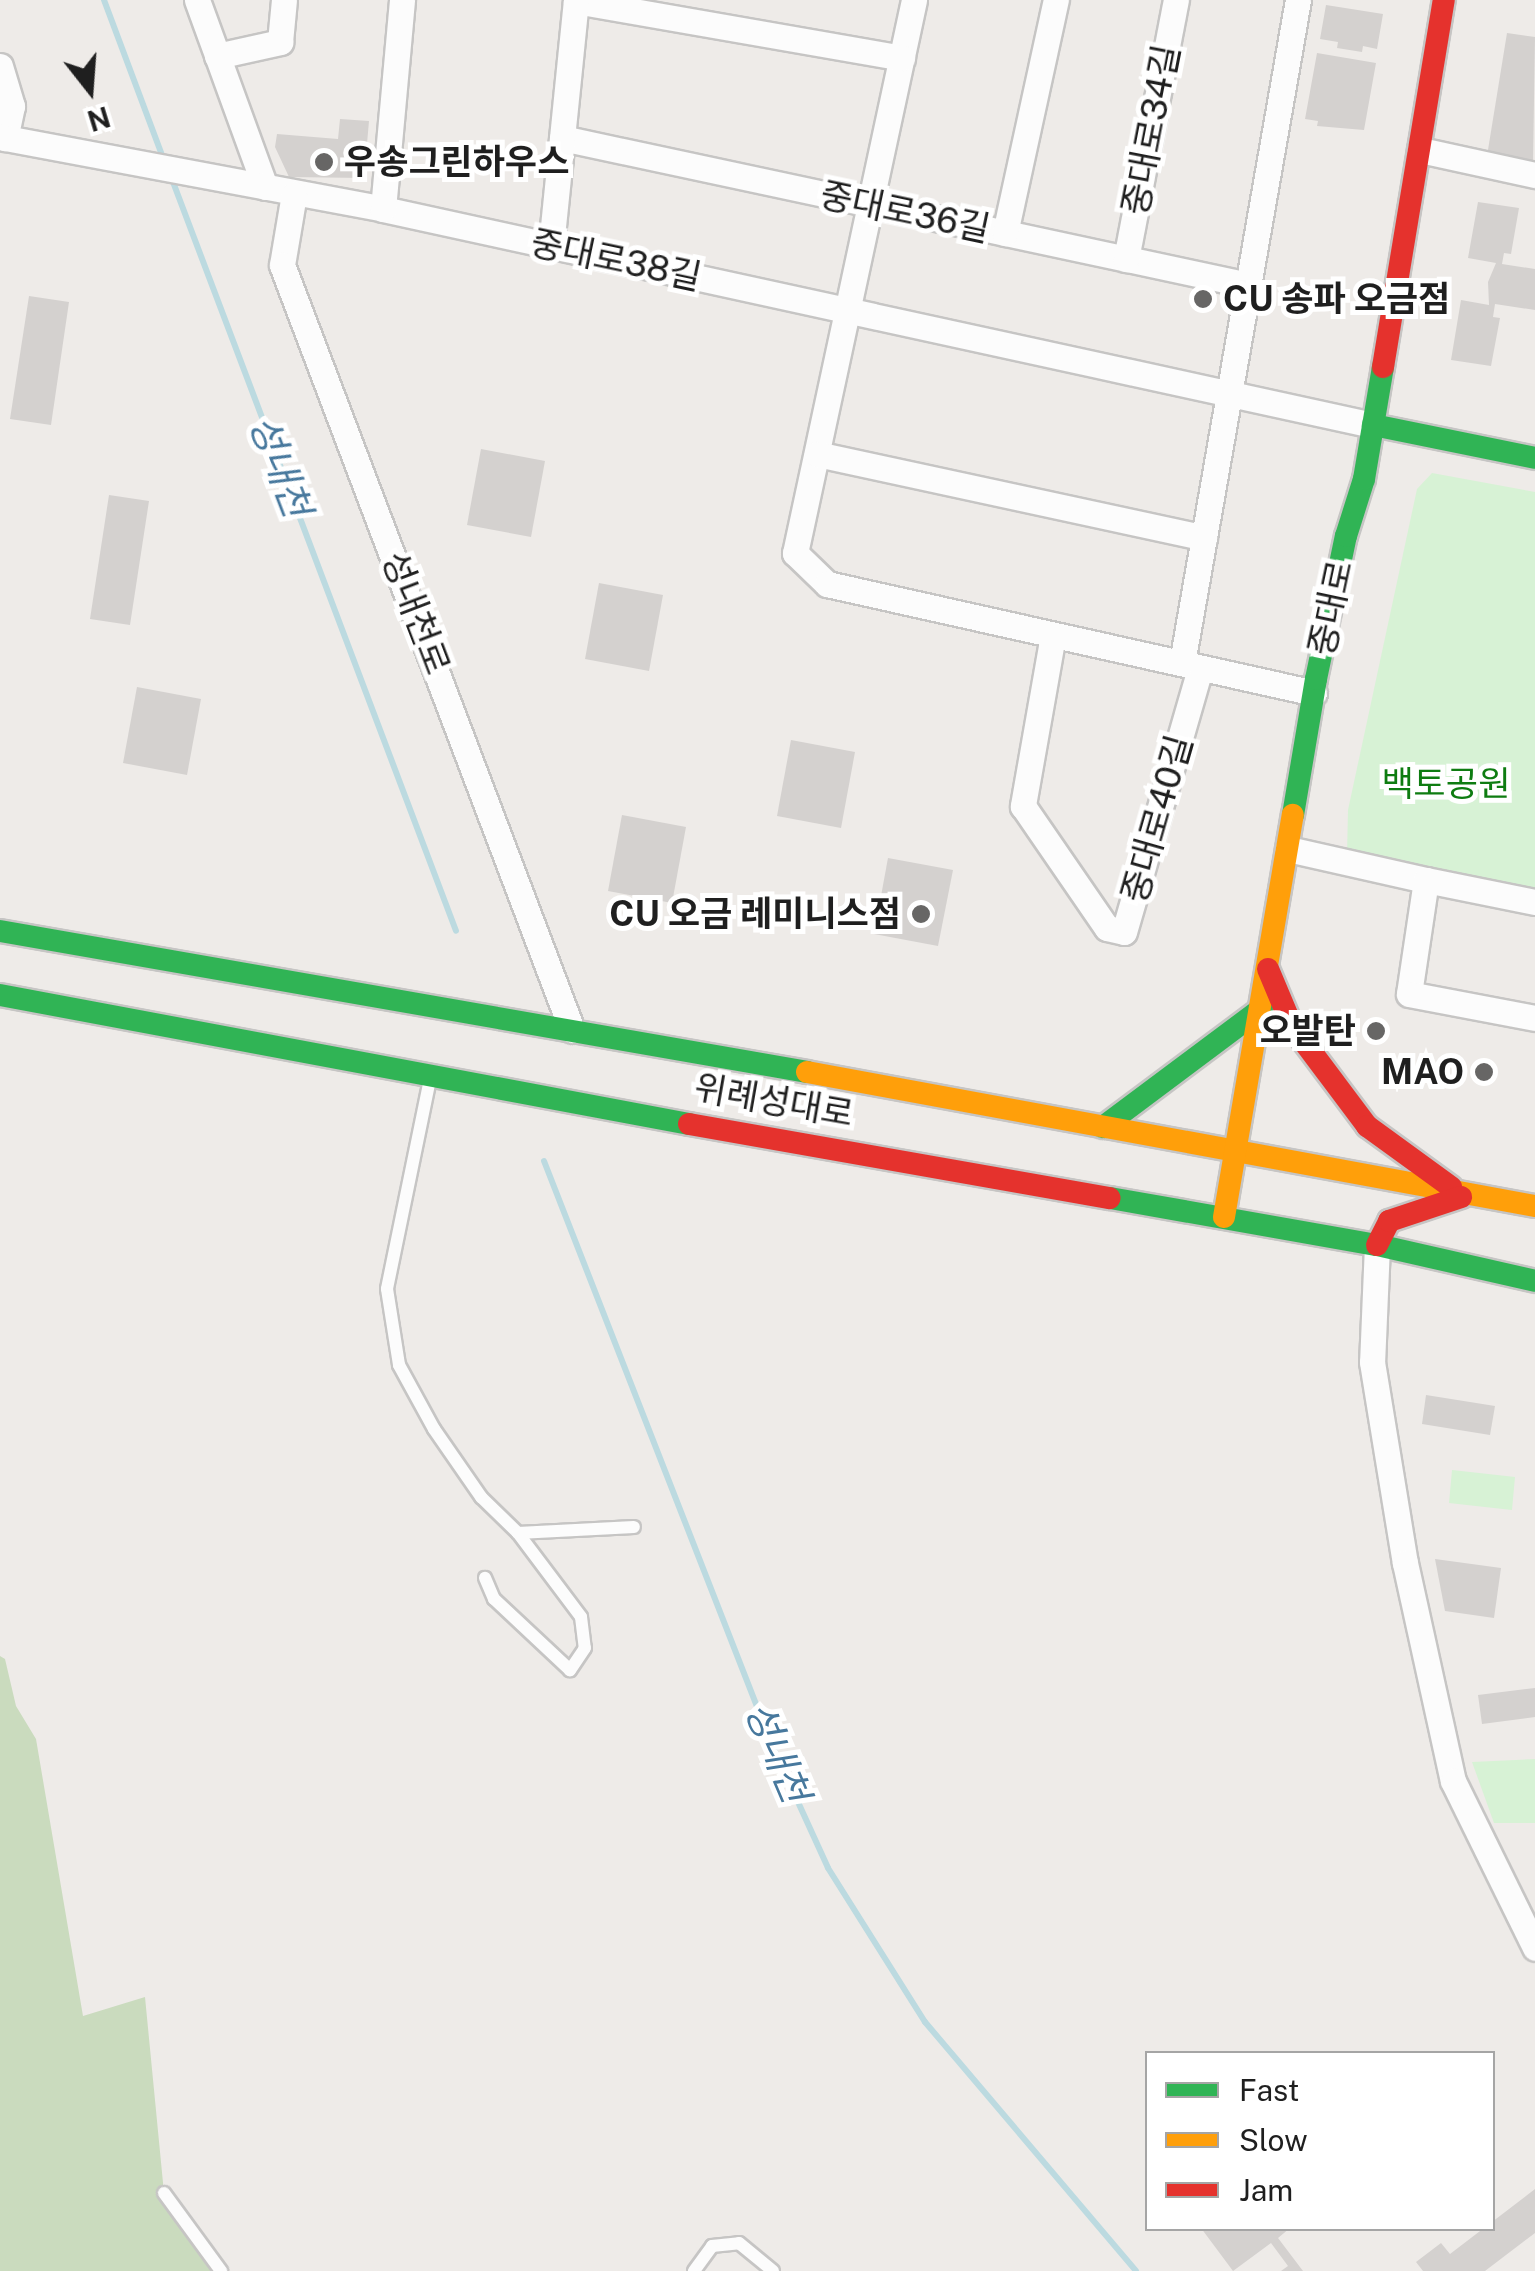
<!DOCTYPE html>
<meta charset="utf-8">
<style>
body{margin:0}
#map{position:relative;width:1535px;height:2271px;overflow:hidden;background:#eeebe8;font-family:"Public Sans","Noto Sans KR",sans-serif}
div>[style]{position:absolute}
.forest>*{inset:0;background:#cadbbe}
.park>*{inset:0;background:#d7f2d5}
.stream>*{height:6px;margin:-3px;padding:0 3px;transform-origin:3px;border-radius:3px;background:#bcdae0}
.building>*{inset:0;background:#d4d1cf}
.roads{filter:drop-shadow(2px 0 #c6c5c4) drop-shadow(-2px 0 #c6c5c4) drop-shadow(0 2px #c6c5c4) drop-shadow(0 -2px #c6c5c4)}
.lane>*{height:12px;margin:-6px;padding:0 6px;transform-origin:6px;border-radius:6px;background:#fcfcfc}
.street>*{height:25px;margin:-12.5px;padding:0 12.5px;transform-origin:12.5px;border-radius:12.5px;background:#fcfcfc}
.fast>*{height:22px;margin:-11px;padding:0 11px;transform-origin:11px;border-radius:11px;background:#30b455}
.slow>*{height:22px;margin:-11px;padding:0 11px;transform-origin:11px;border-radius:11px;background:#ff9f0a}
.jam>*{height:22px;margin:-11px;padding:0 11px;transform-origin:11px;border-radius:11px;background:#e5322d}
.dots>*{width:28px;height:28px;translate:-50% -50%;box-sizing:border-box;border:5px solid #fff;border-radius:50%}
span{translate:-50% -50%;white-space:nowrap;text-align:center;line-height:1.15;-webkit-text-stroke:10px #fff;paint-order:stroke}
.street-label{font-size:35px;color:#1f1f1f}
.poi-label{font-size:35px;color:#1f1f1f;font-weight:700}
.left{translate:0 -50%;text-align:left}
.right{translate:-100% -50%;text-align:right}
.park-label{font-size:35px;color:#0e7c11}
.water-label{font-size:38px;color:#47789d;font-style:italic}
.legend{position:absolute;left:1145px;top:2051px;width:350px;height:180px;box-sizing:border-box;background:#fff;border:2px solid #a5a5a5;margin:0;padding:12px 18px;list-style:none;font-size:30px;color:#1f1f1f}
.legend li{display:flex;align-items:center;gap:20px;height:50px}
.legend b{width:50px;border:2px solid #a5a5a5}
.north{position:absolute;left:40px;top:40px;width:100px;height:100px;-webkit-text-stroke:8px #fff;paint-order:stroke;rotate:163deg;font-size:28px;font-weight:700;line-height:40px;text-align:center;color:#1f1f1f}
.north::after{content:'';display:block;margin:auto;width:35px;height:45px;background:#1f1f1f;clip-path:polygon(50% 0,100% 100%,50% 72%,0 100%)}
</style>
<div id="map">
<div class="forest">
<div style="clip-path:polygon(0 1656px,5px 1659px,16px 1706px,36px 1739px,83px 2016px,145px 1997px,164px 2193px,221px 2271px,0 2271px)"></div>
</div>
<div class="park">
<div style="clip-path:polygon(1432px 473px,1535px 492px,1535px 894px,1347px 855px,1348px 810px,1417px 489px)"></div>
<div style="clip-path:polygon(1452px 1470px,1515px 1477px,1512px 1510px,1449px 1503px)"></div>
<div style="clip-path:polygon(1535px 1759px,1535px 1823px,1494px 1823px,1472px 1762px)"></div>
</div>
<div class="stream">
<div style="left:104px;top:0;width:174px;rotate:69.5deg"></div>
<div style="left:170px;top:174px;width:809px;rotate:69.3deg"></div>
<div style="left:544px;top:1161px;width:627px;rotate:68.67deg"></div>
<div style="left:772px;top:1745px;width:135px;rotate:65.5deg"></div>
<div style="left:828px;top:1868px;width:182px;rotate:57.8deg"></div>
<div style="left:925px;top:2022px;width:326px;rotate:49.7deg"></div>
</div>
<div class="building">
<div style="clip-path:polygon(1326px 5px,1383px 14px,1377px 49px,1363px 46px,1362px 52px,1337px 48px,1338px 42px,1320px 39px)"></div>
<div style="clip-path:polygon(1507px 33px,1535px 37px,1533px 164px,1487px 156px)"></div>
<div style="clip-path:polygon(1317px 53px,1376px 63px,1364px 130px,1317px 126px,1318px 121px,1305px 119px)"></div>
<div style="clip-path:polygon(340px 119px,369px 121px,364px 178px,289px 177px,275px 147px,277px 134px,338px 139px)"></div>
<div style="clip-path:polygon(1478px 202px,1519px 208px,1511px 254px,1504px 253px,1502px 264px,1535px 269px,1535px 310px,1495px 304px,1493px 317px,1500px 318px,1491px 366px,1451px 360px,1461px 300px,1489px 305px,1488px 282px,1496px 263px,1468px 258px)"></div>
<div style="clip-path:polygon(29px 296px,69px 302px,51px 425px,10px 419px)"></div>
<div style="clip-path:polygon(481px 449px,545px 461px,531px 537px,467px 525px)"></div>
<div style="clip-path:polygon(109px 495px,149px 501px,130px 625px,90px 619px)"></div>
<div style="clip-path:polygon(599px 583px,663px 595px,649px 671px,585px 659px)"></div>
<div style="clip-path:polygon(137px 687px,201px 699px,187px 775px,123px 763px)"></div>
<div style="clip-path:polygon(791px 740px,855px 752px,841px 828px,777px 816px)"></div>
<div style="clip-path:polygon(622px 815px,686px 827px,672px 903px,608px 891px)"></div>
<div style="clip-path:polygon(888px 858px,953px 870px,938px 946px,874px 934px)"></div>
<div style="clip-path:polygon(1426px 1395px,1495px 1406px,1490px 1435px,1422px 1424px)"></div>
<div style="clip-path:polygon(1435px 1559px,1501px 1568px,1494px 1618px,1445px 1611px)"></div>
<div style="clip-path:polygon(1535px 1688px,1535px 1717px,1482px 1724px,1478px 1695px)"></div>
<div style="clip-path:polygon(1535px 2189px,1535px 2233px,1485px 2271px,1423px 2271px,1416px 2262px,1441px 2243px,1450px 2254px,1484px 2228px,1492px 2228px,1492px 2222px)"></div>
<div style="clip-path:polygon(1201px 2228px,1290px 2228px,1278px 2238px,1303px 2271px,1281px 2271px,1288px 2266px,1271px 2243px,1233px 2271px)"></div>
</div>
<div class="roads">
<div class="lane">
<div style="left:429px;top:1084px;width:209px;rotate:101.6deg"></div>
<div style="left:387px;top:1289px;width:77px;rotate:81deg"></div>
<div style="left:399px;top:1365px;width:73px;rotate:61.3deg"></div>
<div style="left:434px;top:1429px;width:83px;rotate:55.3deg"></div>
<div style="left:481px;top:1497px;width:52px;rotate:44.2deg"></div>
<div style="left:518px;top:1533px;width:105px;rotate:53.1deg"></div>
<div style="left:581px;top:1617px;width:31px;rotate:83deg"></div>
<div style="left:585px;top:1648px;width:27px;rotate:124deg"></div>
<div style="left:570px;top:1670px;width:104px;rotate:-136.9deg"></div>
<div style="left:494px;top:1599px;width:23px;rotate:-113deg"></div>
<div style="left:518px;top:1533px;width:116px;rotate:-3deg"></div>
<div style="left:164px;top:2193px;width:97px;rotate:53.8deg"></div>
<div style="left:694px;top:2271px;width:31px;rotate:-54deg"></div>
<div style="left:712px;top:2246px;width:27px;rotate:-6deg"></div>
<div style="left:739px;top:2243px;width:44px;rotate:39.5deg"></div>
</div>
<div class="street">
<div style="left:197px;top:0;width:199px;rotate:70deg"></div>
<div style="left:914px;top:0;width:566px;rotate:102.14deg"></div>
<div style="left:795px;top:553px;width:45px;rotate:44.1deg"></div>
<div style="left:827px;top:584px;width:499px;rotate:12.6deg"></div>
<div style="left:576px;top:1px;width:331px;rotate:9.9deg"></div>
<div style="left:217px;top:56px;width:65px;rotate:-12.5deg"></div>
<div style="left:280px;top:42px;width:42px;rotate:-84.6deg"></div>
<div style="left:0;top:66px;width:42px;rotate:73.3deg"></div>
<div style="left:12px;top:106px;width:33px;rotate:102deg"></div>
<div style="left:0;top:137px;width:390px;rotate:10.6deg"></div>
<div style="left:383px;top:209px;width:1013px;rotate:12.31deg"></div>
<div style="left:562px;top:138px;width:702px;rotate:12.09deg"></div>
<div style="left:1420px;top:150px;width:118px;rotate:12.3deg"></div>
<div style="left:294px;top:194px;width:72px;rotate:99.6deg"></div>
<div style="left:282px;top:265px;width:818px;rotate:69.24deg"></div>
<div style="left:383px;top:209px;width:210px;rotate:-84.8deg"></div>
<div style="left:1005px;top:233px;width:239px;rotate:-77.7deg"></div>
<div style="left:551px;top:246px;width:247px;rotate:-84.2deg"></div>
<div style="left:1126px;top:259px;width:264px;rotate:-79.1deg"></div>
<div style="left:817px;top:454px;width:396px;rotate:12.2deg"></div>
<div style="left:1053px;top:635px;width:174px;rotate:100deg"></div>
<div style="left:1023px;top:806px;width:148px;rotate:55.5deg"></div>
<div style="left:1107px;top:928px;width:17px;rotate:13deg"></div>
<div style="left:1124px;top:932px;width:275px;rotate:-73.9deg"></div>
<div style="left:1182px;top:663px;width:673px;rotate:-80.08deg"></div>
<div style="left:1288px;top:849px;width:141px;rotate:12.7deg"></div>
<div style="left:1426px;top:880px;width:115px;rotate:98.5deg"></div>
<div style="left:1409px;top:994px;width:128px;rotate:10.8deg"></div>
<div style="left:1426px;top:880px;width:111px;rotate:11.4deg"></div>
<div style="left:1377px;top:1245px;width:117px;rotate:92.4deg"></div>
<div style="left:1372px;top:1362px;width:204px;rotate:80.7deg"></div>
<div style="left:1405px;top:1563px;width:223px;rotate:77.6deg"></div>
<div style="left:1453px;top:1781px;width:186px;rotate:63.8deg"></div>
</div>
<div class="fast">
<div style="left:1373px;top:425px;width:165px;rotate:11.5deg"></div>
<div style="left:1293px;top:815px;width:138px;rotate:-80.4deg"></div>
<div style="left:1316px;top:679px;width:146px;rotate:-78.2deg"></div>
<div style="left:1346px;top:536px;width:60px;rotate:-72.5deg"></div>
<div style="left:1364px;top:479px;width:114px;rotate:-80.4deg"></div>
<div style="left:0;top:931px;width:819px;rotate:9.91deg"></div>
<div style="left:0;top:995px;width:701px;rotate:10.6deg"></div>
<div style="left:1103px;top:1127px;width:199px;rotate:-36.8deg"></div>
<div style="left:1110px;top:1198px;width:271px;rotate:10deg"></div>
<div style="left:1377px;top:1245px;width:162px;rotate:12.8deg"></div>
</div>
<div class="slow">
<div style="left:807px;top:1072px;width:740px;rotate:10.43deg"></div>
<div style="left:1224px;top:1217px;width:408px;rotate:-80.3deg"></div>
</div>
<div class="jam">
<div style="left:1383px;top:367px;width:372px;rotate:-80.6deg"></div>
<div style="left:1268px;top:969px;width:62px;rotate:67.2deg"></div>
<div style="left:1292px;top:1026px;width:125px;rotate:53.1deg"></div>
<div style="left:1367px;top:1126px;width:104px;rotate:36deg"></div>
<div style="left:689px;top:1124px;width:427px;rotate:10deg"></div>
<div style="left:1377px;top:1245px;width:27px;rotate:-63deg"></div>
<div style="left:1389px;top:1221px;width:76px;rotate:-18.4deg"></div>
</div>
</div>
<div class="dots">
<div style="left:324px;top:162px;background:#676665"></div>
<div style="left:1203px;top:299px;background:#676665"></div>
<div style="left:921px;top:914px;background:#676665"></div>
<div style="left:1376px;top:1031px;background:#676665"></div>
<div style="left:1484px;top:1072px;background:#676665"></div>
</div>
<div class="street-label">
<span style="left:1151px;top:130px;rotate:-79deg">중대로34길</span>
<span style="left:905px;top:212px;rotate:12deg">중대로36길</span>
<span style="left:616px;top:260px;rotate:12deg">중대로38길</span>
<span style="left:1331px;top:608px;rotate:-78deg">중대로</span>
<span style="left:416px;top:613px;rotate:69deg">성내천로</span>
<span style="left:1157px;top:819px;rotate:-74deg">중대로40길</span>
<span style="left:774px;top:1101px;rotate:10deg">위례성대로</span>
</div>
<div class="poi-label">
<span class="left" style="left:344px;top:162px">우송그린하우스</span>
<span class="left" style="left:1223px;top:299px">CU 송파 오금점</span>
<span class="right" style="left:901px;top:914px">CU 오금 레미니스점</span>
<span class="right" style="left:1356px;top:1031px">오발탄</span>
<span class="right" style="left:1464px;top:1072px">MAO</span>
</div>
<div class="park-label">
<span style="left:1446px;top:784px">백토공원</span>
</div>
<div class="water-label">
<span style="left:280px;top:466px;rotate:69deg">성내천</span>
<span style="left:777px;top:1752px;rotate:67deg">성내천</span>
</div>
<ul class="legend">
<li><b style="height:12px;background:#30b455"></b>Fast</li>
<li><b style="height:12px;background:#ff9f0a"></b>Slow</li>
<li><b style="height:12px;background:#e5322d"></b>Jam</li>
</ul>
<div class="north">N</div>
</div>
